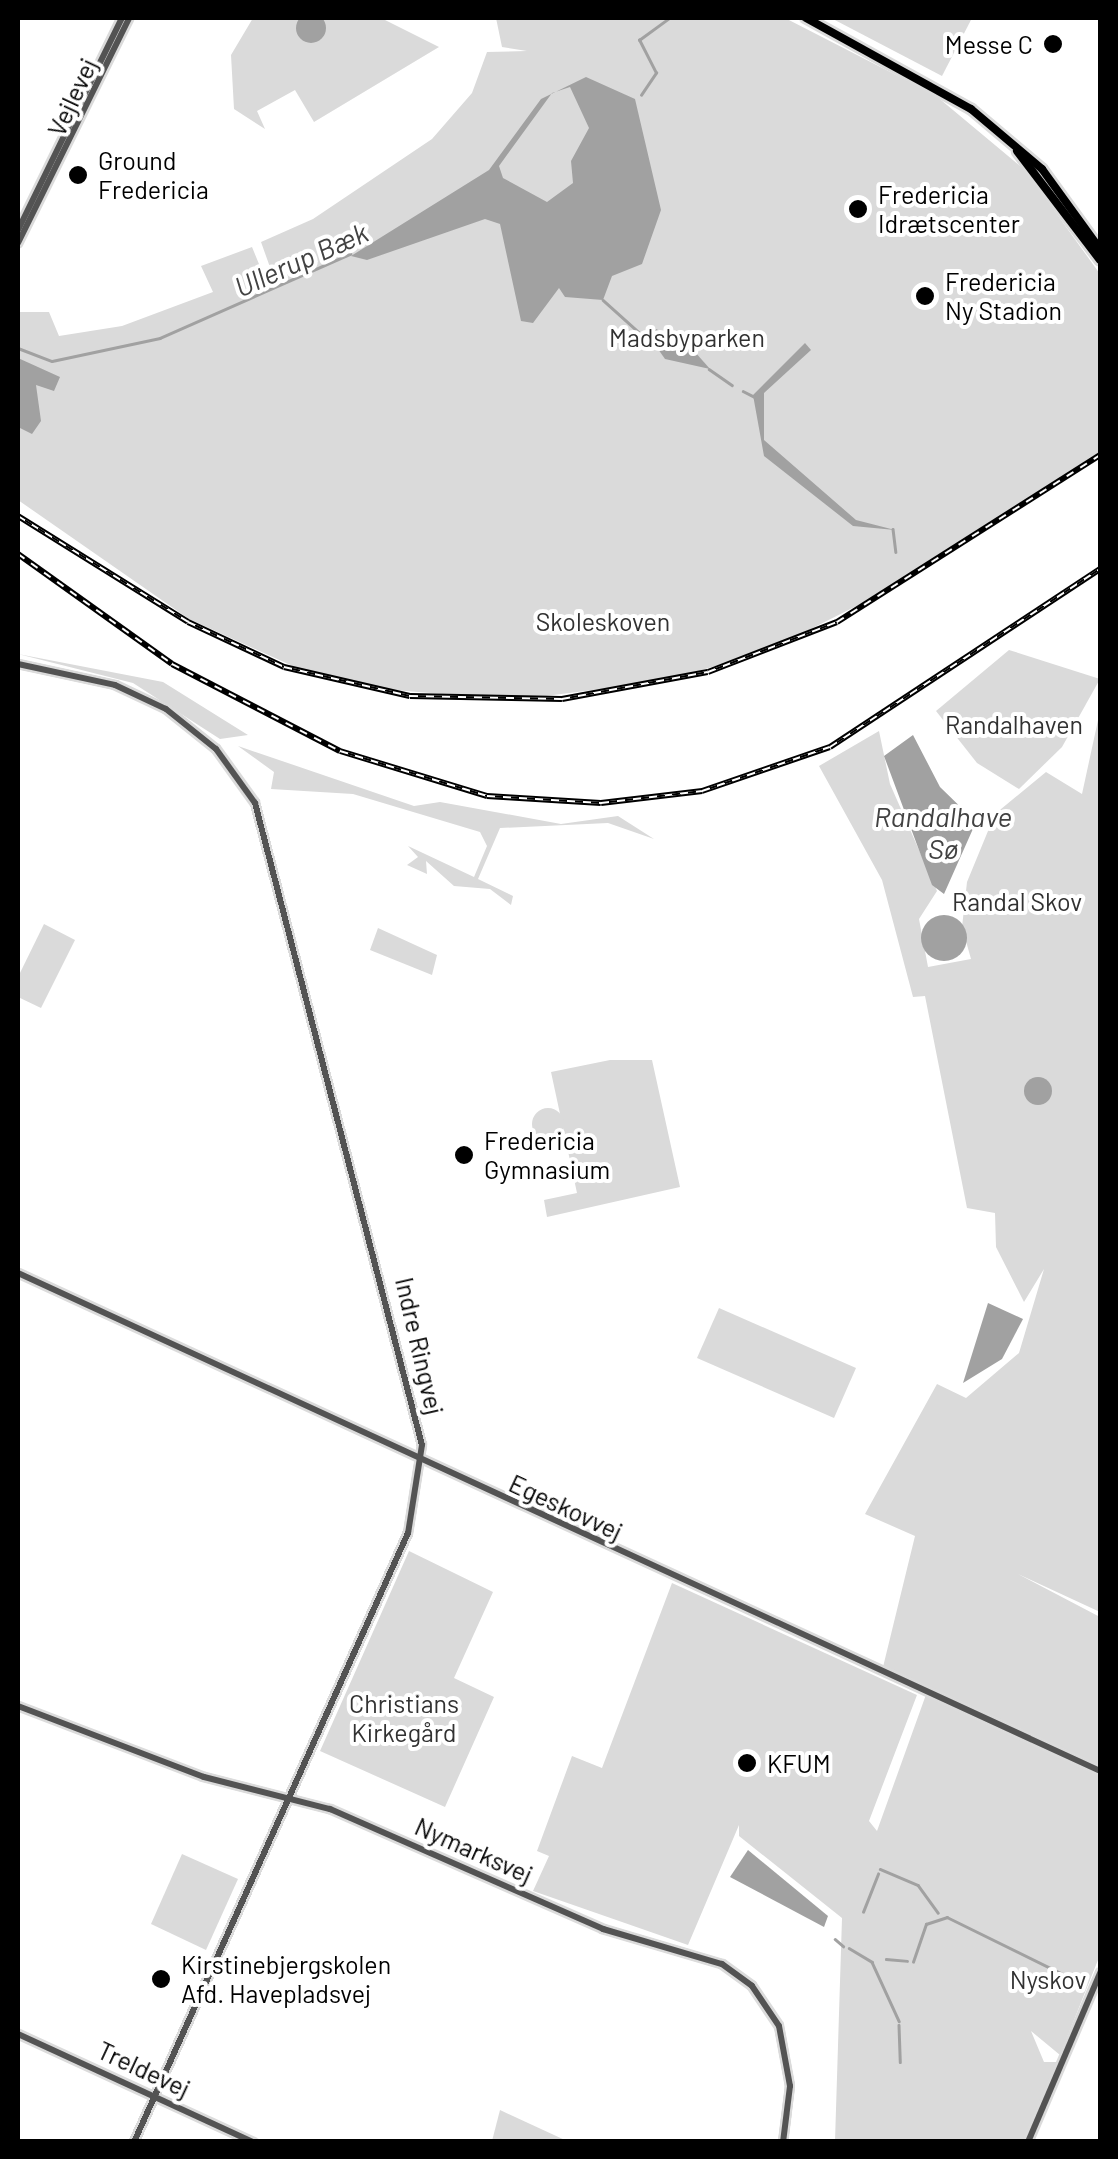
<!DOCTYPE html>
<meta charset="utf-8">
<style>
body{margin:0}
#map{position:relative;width:1118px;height:2159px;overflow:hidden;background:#fff;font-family:Barlow,sans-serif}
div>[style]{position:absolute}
.green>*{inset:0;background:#dadada}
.round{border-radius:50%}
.water>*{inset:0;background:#a1a1a1}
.stream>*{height:2.5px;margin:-1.25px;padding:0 1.25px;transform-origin:1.25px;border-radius:1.25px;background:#a1a1a1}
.roads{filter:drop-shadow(2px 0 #dbdbdb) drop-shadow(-2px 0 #dbdbdb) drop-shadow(0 2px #dbdbdb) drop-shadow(0 -2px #dbdbdb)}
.tertiary>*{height:6px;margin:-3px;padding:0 3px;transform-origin:3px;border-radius:3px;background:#535353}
.primary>*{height:8px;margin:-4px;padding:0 4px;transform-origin:4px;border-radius:4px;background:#000}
.rail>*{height:6px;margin-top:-3px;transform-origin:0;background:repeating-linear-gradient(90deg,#fff 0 8px,#000 0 16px);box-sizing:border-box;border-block:2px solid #000}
.dots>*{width:28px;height:28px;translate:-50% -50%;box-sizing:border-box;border:5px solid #fff;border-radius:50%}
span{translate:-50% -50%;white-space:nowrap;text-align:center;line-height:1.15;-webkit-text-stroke:8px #fff;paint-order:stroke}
.poi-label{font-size:25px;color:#000}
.right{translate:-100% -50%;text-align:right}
.left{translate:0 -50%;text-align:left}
.street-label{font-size:25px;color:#000}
.park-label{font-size:25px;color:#313131}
.water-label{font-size:28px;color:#424242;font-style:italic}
.frame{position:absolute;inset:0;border:20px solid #000;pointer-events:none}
</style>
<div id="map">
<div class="green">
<div style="clip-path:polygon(253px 18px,381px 18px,439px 47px,314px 122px,295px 90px,257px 111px,265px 129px,234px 109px,231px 55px)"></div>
<div style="clip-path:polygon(496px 18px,785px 18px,935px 95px,1025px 170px,1100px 274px,1100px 453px,912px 578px,767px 651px,664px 681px,514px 700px,371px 688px,297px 668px,189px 619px,18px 500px,18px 312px,49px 312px,59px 336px,122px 326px,213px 292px,201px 266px,252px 247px,268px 286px,276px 284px,261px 242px,313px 219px,432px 139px,472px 93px,487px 52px,527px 51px,502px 47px)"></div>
<div style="clip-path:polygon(831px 18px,972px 18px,942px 76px)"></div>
<div style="clip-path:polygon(1009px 650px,1100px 679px,1062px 747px,1019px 789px,977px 763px,936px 711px)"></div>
<div style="clip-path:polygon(18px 654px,163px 682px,248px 735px,220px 739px,133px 683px)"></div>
<div style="clip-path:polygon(1100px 711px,1100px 1612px,1018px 1574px,1100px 1617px,1100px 1955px,1060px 2055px,1031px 2031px,1044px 2062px,1058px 2062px,1024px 2141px,835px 2141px,842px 1918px,739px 1836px,739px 1825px,688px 1945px,533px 1891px,549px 1856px,537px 1851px,572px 1756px,602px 1768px,672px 1583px,917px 1695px,869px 1821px,877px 1831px,928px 1689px,883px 1667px,915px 1536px,865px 1514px,937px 1384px,966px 1398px,1019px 1353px,1044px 1269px,1024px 1302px,996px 1247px,995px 1213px,967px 1208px,925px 996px,913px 997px,882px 880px,819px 766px,879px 731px,890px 784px,937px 891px,919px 919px,928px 967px,971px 959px,962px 927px,967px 882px,995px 814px,1046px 772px,1082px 794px)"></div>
<div style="clip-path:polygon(238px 746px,414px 806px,440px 802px,561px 824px,618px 816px,654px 839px,608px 823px,500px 828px,478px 879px,513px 896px,511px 905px,490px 889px,454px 886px,426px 861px,427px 874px,407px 865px,418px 857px,408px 846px,474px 877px,487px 846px,480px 832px,353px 794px,271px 789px,274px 772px)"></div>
<div style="clip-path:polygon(44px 924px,75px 940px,41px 1008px,18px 997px,18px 977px)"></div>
<div style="clip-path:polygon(378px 928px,437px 955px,432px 975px,370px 950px)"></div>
<div style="clip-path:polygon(610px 1060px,652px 1060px,680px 1187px,547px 1217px,544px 1200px,577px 1193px,551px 1072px)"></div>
<div class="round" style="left:532px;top:1108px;width:32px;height:32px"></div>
<div style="clip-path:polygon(719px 1308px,856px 1368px,834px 1418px,697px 1358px)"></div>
<div style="clip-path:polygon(409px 1551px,493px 1592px,454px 1678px,494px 1697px,445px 1807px,320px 1751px)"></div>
<div style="clip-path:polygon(182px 1854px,238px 1879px,206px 1950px,151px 1924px)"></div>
<div style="clip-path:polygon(500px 2110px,567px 2141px,492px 2141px)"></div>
</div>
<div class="water">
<div class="round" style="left:296px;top:13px;width:30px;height:30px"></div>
<div style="clip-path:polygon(evenodd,586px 77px,635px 99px,661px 210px,642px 264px,612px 276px,603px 300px,565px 297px,559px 288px,533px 323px,521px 321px,500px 224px,485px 219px,367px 260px,351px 256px,489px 170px,541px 99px,586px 77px,570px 87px,589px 128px,571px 161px,573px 183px,547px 202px,503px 178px,499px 166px,552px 93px,570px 87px)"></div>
<div style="clip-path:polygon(656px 329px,688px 344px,710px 369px,665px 359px,651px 339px)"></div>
<div style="clip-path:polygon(805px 343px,811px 350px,764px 393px,764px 440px,856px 520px,895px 530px,853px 526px,764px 456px,753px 395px)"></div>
<div style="clip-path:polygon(18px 358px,60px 377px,54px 391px,36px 385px,41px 421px,32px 434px,18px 427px)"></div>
<div style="clip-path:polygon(913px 735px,940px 787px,976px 822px,944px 894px,932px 885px,884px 756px)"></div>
<div class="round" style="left:921px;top:915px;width:46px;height:46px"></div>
<div class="round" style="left:1024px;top:1077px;width:28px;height:28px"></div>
<div style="clip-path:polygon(988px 1303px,1023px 1319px,1002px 1359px,963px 1383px)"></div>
<div style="clip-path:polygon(748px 1850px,828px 1916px,824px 1927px,730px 1877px)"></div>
</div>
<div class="stream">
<div style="left:641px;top:95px;width:27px;rotate:-56deg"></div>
<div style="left:656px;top:73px;width:37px;rotate:-117deg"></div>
<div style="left:639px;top:40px;width:37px;rotate:-36deg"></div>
<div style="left:603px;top:300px;width:51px;rotate:41.8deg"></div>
<div style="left:18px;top:348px;width:36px;rotate:21deg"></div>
<div style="left:52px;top:361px;width:110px;rotate:-12deg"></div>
<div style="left:160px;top:338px;width:208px;rotate:-23.9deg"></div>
<div style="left:709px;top:369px;width:28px;rotate:35deg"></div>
<div style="left:743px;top:391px;width:13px;rotate:27deg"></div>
<div style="left:893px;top:529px;width:23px;rotate:83deg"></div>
<div style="left:880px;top:1869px;width:41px;rotate:22.8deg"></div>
<div style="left:918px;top:1885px;width:34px;rotate:54deg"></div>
<div style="left:863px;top:1912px;width:41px;rotate:-68.5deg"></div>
<div style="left:835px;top:1939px;width:11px;rotate:41deg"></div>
<div style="left:849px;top:1948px;width:27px;rotate:31deg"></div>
<div style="left:872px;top:1962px;width:65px;rotate:65.4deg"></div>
<div style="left:886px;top:1959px;width:21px;rotate:5deg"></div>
<div style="left:913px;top:1962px;width:40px;rotate:-71.1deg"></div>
<div style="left:926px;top:1924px;width:22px;rotate:-18deg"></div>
<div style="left:947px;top:1917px;width:131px;rotate:26.2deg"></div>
<div style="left:899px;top:2025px;width:37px;rotate:88deg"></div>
</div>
<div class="roads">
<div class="tertiary">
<div style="left:18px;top:230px;width:236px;rotate:-63.9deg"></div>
<div style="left:18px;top:243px;width:251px;rotate:-63.7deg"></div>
<div style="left:18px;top:664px;width:99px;rotate:12.2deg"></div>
<div style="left:115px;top:685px;width:56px;rotate:25.2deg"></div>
<div style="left:166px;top:709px;width:64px;rotate:38.7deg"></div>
<div style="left:216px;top:749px;width:67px;rotate:54.2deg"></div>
<div style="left:255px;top:803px;width:663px;rotate:75.42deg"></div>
<div style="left:422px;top:1445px;width:89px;rotate:99deg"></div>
<div style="left:408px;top:1533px;width:668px;rotate:114.22deg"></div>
<div style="left:18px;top:1273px;width:1191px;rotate:24.71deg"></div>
<div style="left:18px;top:1706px;width:199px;rotate:20.9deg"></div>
<div style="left:204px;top:1777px;width:130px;rotate:14.3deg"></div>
<div style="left:330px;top:1809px;width:298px;rotate:23.7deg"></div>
<div style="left:603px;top:1929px;width:124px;rotate:16.4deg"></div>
<div style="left:722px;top:1964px;width:37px;rotate:36deg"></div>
<div style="left:752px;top:1986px;width:48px;rotate:56deg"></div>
<div style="left:779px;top:2026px;width:61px;rotate:79.6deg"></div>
<div style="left:790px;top:2086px;width:56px;rotate:97.1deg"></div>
<div style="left:18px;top:2034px;width:259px;rotate:24.7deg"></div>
<div style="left:1028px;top:2142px;width:184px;rotate:-66.9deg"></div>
</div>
<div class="primary">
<div style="left:806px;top:18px;width:188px;rotate:28.9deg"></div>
<div style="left:971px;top:109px;width:93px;rotate:40.2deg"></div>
<div style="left:1042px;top:169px;width:99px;rotate:54.1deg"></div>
<div style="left:1017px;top:151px;width:137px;rotate:52.7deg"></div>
</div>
</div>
<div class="rail">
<div style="left:18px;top:516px;width:200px;rotate:31.9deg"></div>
<div style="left:188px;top:622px;width:106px;rotate:25.1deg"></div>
<div style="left:284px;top:667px;width:129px;rotate:13deg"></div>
<div style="left:410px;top:696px;width:152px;rotate:1.1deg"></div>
<div style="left:562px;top:699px;width:148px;rotate:-10.5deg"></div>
<div style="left:708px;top:672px;width:138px;rotate:-21.2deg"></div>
<div style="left:837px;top:622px;width:312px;rotate:-32.4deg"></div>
<div style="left:18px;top:554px;width:189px;rotate:35.5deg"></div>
<div style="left:172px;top:664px;width:189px;rotate:27.4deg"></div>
<div style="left:340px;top:751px;width:154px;rotate:17deg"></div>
<div style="left:487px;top:796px;width:114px;rotate:3.5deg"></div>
<div style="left:601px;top:803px;width:102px;rotate:-6.8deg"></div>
<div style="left:702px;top:791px;width:135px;rotate:-19deg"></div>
<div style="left:830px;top:747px;width:323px;rotate:-33.4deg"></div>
</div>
<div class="dots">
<div style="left:1053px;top:44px;background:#000"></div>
<div style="left:78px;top:175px;background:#000"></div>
<div style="left:858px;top:209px;background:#000"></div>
<div style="left:925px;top:296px;background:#000"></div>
<div style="left:464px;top:1155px;background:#000"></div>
<div style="left:747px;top:1763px;background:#000"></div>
<div style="left:161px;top:1979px;background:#000"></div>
</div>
<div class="poi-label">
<span class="right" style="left:1033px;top:44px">Messe C</span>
<span class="left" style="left:98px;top:175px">Ground<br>Fredericia</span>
<span class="left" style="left:878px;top:209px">Fredericia<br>Idrætscenter</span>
<span class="left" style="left:945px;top:296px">Fredericia<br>Ny Stadion</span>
<span class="left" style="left:484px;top:1155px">Fredericia<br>Gymnasium</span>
<span class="left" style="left:767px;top:1763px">KFUM</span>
<span class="left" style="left:181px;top:1979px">Kirstinebjergskolen<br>Afd. Havepladsvej</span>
</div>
<div class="street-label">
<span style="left:72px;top:97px;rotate:-65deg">Vejlevej</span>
<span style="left:420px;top:1346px;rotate:77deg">Indre Ringvej</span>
<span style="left:566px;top:1507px;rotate:25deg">Egeskovvej</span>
<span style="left:474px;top:1850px;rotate:24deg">Nymarksvej</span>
<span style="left:144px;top:2069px;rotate:25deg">Treldevej</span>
</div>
<div class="park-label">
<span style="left:687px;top:337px">Madsbyparken</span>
<span style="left:603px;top:621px">Skoleskoven</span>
<span style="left:1014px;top:724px">Randalhaven</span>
<span style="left:1017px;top:901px">Randal Skov</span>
<span style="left:404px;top:1718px">Christians<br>Kirkegård</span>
<span style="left:1048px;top:1979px">Nyskov</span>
</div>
<div class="water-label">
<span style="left:301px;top:259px;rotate:-24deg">Ullerup Bæk</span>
<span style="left:943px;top:832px">Randalhave<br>Sø</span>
</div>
<div class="frame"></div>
</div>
